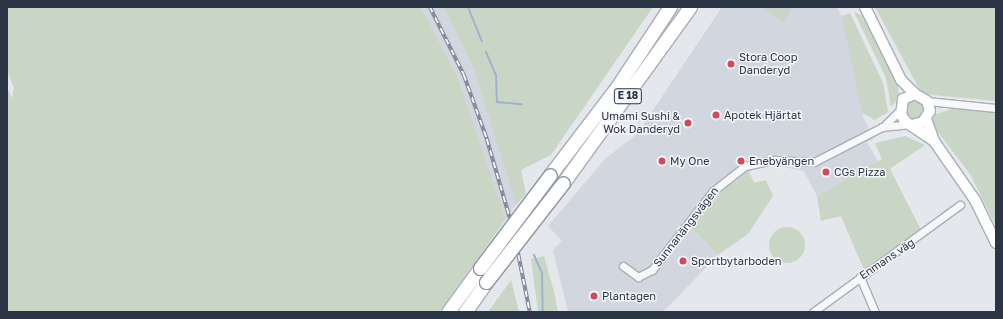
<!DOCTYPE html>
<meta charset="utf-8">
<style>
body{margin:0}
#map{position:relative;width:1003px;height:319px;overflow:hidden;background:#e4e7ec;font-family:"Golos Text",sans-serif}
div>[style]{position:absolute}
.built>*{inset:0;background:#d2d6de}
.green>*{inset:0;background:#c9d6c5}
.round{border-radius:50%}
.stream>*{height:2px;margin:-1px;padding:0 1px;transform-origin:1px;border-radius:1px;background:#9fb4cc}
.roads{filter:drop-shadow(1px 0 #a9aeb7) drop-shadow(-1px 0 #a9aeb7) drop-shadow(0 1px #a9aeb7) drop-shadow(0 -1px #a9aeb7)}
.street>*{height:7px;margin:-3.5px;padding:0 3.5px;transform-origin:3.5px;border-radius:3.5px;background:#f7f8fa}
.secondary>*{height:10px;margin:-5px;padding:0 5px;transform-origin:5px;border-radius:5px;background:#fff}
.highway>*{height:13px;margin:-6.5px;padding:0 6.5px;transform-origin:6.5px;border-radius:6.5px;background:#fff}
.rail>*{height:3.5px;margin-top:-1.75px;transform-origin:0;background:repeating-linear-gradient(90deg,#f4f6f9 0 6px,#7d8696 0 12px);box-sizing:border-box;border-block:1px solid #7d8696}
.bridges{filter:drop-shadow(1px 0 #8b94a3) drop-shadow(-1px 0 #8b94a3) drop-shadow(0 1px #8b94a3) drop-shadow(0 -1px #8b94a3)}
.highway-bridge>*{height:13px;margin:-6.5px;padding:0 6.5px;transform-origin:6.5px;border-radius:6.5px;background:#fff}
.dots>*{width:11px;height:11px;translate:-50% -50%;box-sizing:border-box;border:2px solid #f4f6f9;border-radius:50%}
span{translate:-50% -50%;white-space:nowrap;text-align:center;line-height:1.15;-webkit-text-stroke:3px #f4f6f9;paint-order:stroke}
.shield-label span{padding:1px 3px;background:#f4f6f9;border:1px solid;border-radius:3px;-webkit-text-stroke-width:0}
.shield-label{font-size:10px;color:#2b3445;font-weight:700}
.poi-label{font-size:11px;color:#2b3445}
.left{translate:0 -50%;text-align:left}
.right{translate:-100% -50%;text-align:right}
.street-label{font-size:11px;color:#2b3445}
.frame{position:absolute;inset:0;border:8px solid #2b3445;pointer-events:none}
</style>
<div id="map">
<div class="built">
<div style="clip-path:polygon(421px 7px,444px 7px,474px 70px,516px 205px,506px 219px,458px 78px)"></div>
<div style="clip-path:polygon(722px 7px,837px 7px,845px 22px,863px 117px,874px 139px,867px 142px,878px 162px,817px 196px,804px 171px,772px 165px,757px 167px,726px 188px,691px 228px,718px 255px,663px 312px,568px 312px,553px 250px,562px 241px,548px 226px,605px 159px,637px 134px)"></div>
</div>
<div class="green">
<div style="clip-path:polygon(7px 7px,421px 7px,458px 78px,506px 219px,439px 312px,7px 312px,7px 88px,12px 98px,14px 88px,7px 71px)"></div>
<div style="clip-path:polygon(444px 7px,653px 7px,551px 155px,521px 170px,526px 194px,516px 205px,474px 70px)"></div>
<div style="clip-path:polygon(762px 7px,793px 7px,783px 22px)"></div>
<div style="clip-path:polygon(875px 7px,996px 7px,996px 101px,922px 94px)"></div>
<div style="clip-path:polygon(854px 12px,864px 16px,897px 81px,899px 97px,891px 107px,886px 78px)"></div>
<div style="clip-path:polygon(850px 13px,883px 83px,888px 112px,875px 120px,862px 113px,842px 16px)"></div>
<div class="round" style="left:906px;top:101px;width:18px;height:18px"></div>
<div style="clip-path:polygon(959px 107px,996px 113px,996px 226px,970px 174px,931px 123px,936px 114px)"></div>
<div style="clip-path:polygon(905px 136px,925px 145px,890px 169px,921px 230px,864px 270px,841px 216px,821px 221px,817px 196px,882px 159px,875px 143px)"></div>
<div style="clip-path:polygon(749px 172px,754px 183px,766px 180px,773px 196px,748px 234px,718px 255px,691px 228px,726px 188px)"></div>
<div class="round" style="left:769px;top:227px;width:36px;height:36px"></div>
<div style="clip-path:polygon(544px 256px,554px 292px,558px 312px,538px 312px,531px 259px)"></div>
<div style="clip-path:polygon(511px 280px,519px 312px,488px 312px)"></div>
</div>
<div class="stream">
<div style="left:468px;top:7px;width:37px;rotate:68deg"></div>
<div style="left:486px;top:52px;width:25px;rotate:67deg"></div>
<div style="left:496px;top:75px;width:27px;rotate:88deg"></div>
<div style="left:497px;top:102px;width:25px;rotate:5deg"></div>
<div style="left:534px;top:255px;width:20px;rotate:66deg"></div>
<div style="left:542px;top:273px;width:39px;rotate:89deg"></div>
</div>
<div class="roads">
<div class="street">
<div style="left:927px;top:101px;width:69px;rotate:5.8deg"></div>
<div style="left:883px;top:127px;width:23px;rotate:-45deg"></div>
<div style="left:623px;top:266px;width:19px;rotate:36deg"></div>
<div style="left:638px;top:277px;width:16px;rotate:-27deg"></div>
<div style="left:652px;top:270px;width:100px;rotate:-52.3deg"></div>
<div style="left:713px;top:191px;width:41px;rotate:-38deg"></div>
<div style="left:745px;top:166px;width:30px;rotate:-12deg"></div>
<div style="left:774px;top:160px;width:40px;rotate:2.9deg"></div>
<div style="left:814px;top:162px;width:76px;rotate:-27.2deg"></div>
<div style="left:882px;top:127px;width:27px;rotate:-6deg"></div>
<div style="left:860px;top:277px;width:38px;rotate:67deg"></div>
<div style="left:813px;top:312px;width:182px;rotate:-36.1deg"></div>
</div>
<div class="secondary">
<div style="left:865px;top:7px;width:81px;rotate:63.7deg"></div>
<div style="left:901px;top:80px;width:20px;rotate:45deg"></div>
<div style="left:926px;top:119px;width:23px;rotate:70deg"></div>
<div style="left:934px;top:141px;width:72px;rotate:55.2deg"></div>
<div style="left:975px;top:200px;width:48px;rotate:64deg"></div>
<div style="left:912px;top:125px;width:11px;rotate:-15deg"></div>
<div style="left:923px;top:122px;width:13px;rotate:-58deg"></div>
<div style="left:930px;top:111px;width:10px;rotate:-107deg"></div>
<div style="left:927px;top:101px;width:14px;rotate:-150deg"></div>
<div style="left:915px;top:94px;width:13px;rotate:157deg"></div>
<div style="left:903px;top:99px;width:16px;rotate:97deg"></div>
<div style="left:901px;top:115px;width:9px;rotate:54deg"></div>
<div style="left:906px;top:122px;width:34px;rotate:34deg"></div>
</div>
<div class="highway">
<div style="left:550px;top:175px;width:111px;rotate:-52.7deg"></div>
<div style="left:617px;top:87px;width:96px;rotate:-56.5deg"></div>
<div style="left:563px;top:183px;width:217px;rotate:-54.2deg"></div>
<div style="left:448px;top:312px;width:54px;rotate:-54deg"></div>
<div style="left:465px;top:312px;width:37px;rotate:-55deg"></div>
</div>
</div>
<div class="rail">
<div style="left:430px;top:7px;width:76px;rotate:63.4deg"></div>
<div style="left:464px;top:75px;width:68px;rotate:70.2deg"></div>
<div style="left:487px;top:139px;width:97px;rotate:73.8deg"></div>
<div style="left:514px;top:232px;width:82px;rotate:78.7deg"></div>
</div>
<div class="bridges">
<div class="highway-bridge">
<div style="left:480px;top:268px;width:116px;rotate:-53deg"></div>
<div style="left:486px;top:282px;width:125px;rotate:-52.1deg"></div>
</div>
</div>
<div class="dots">
<div style="left:731px;top:64px;background:#d1495b"></div>
<div style="left:716px;top:115px;background:#d1495b"></div>
<div style="left:688px;top:123px;background:#d1495b"></div>
<div style="left:662px;top:161px;background:#d1495b"></div>
<div style="left:741px;top:161px;background:#d1495b"></div>
<div style="left:826px;top:172px;background:#d1495b"></div>
<div style="left:683px;top:261px;background:#d1495b"></div>
<div style="left:594px;top:296px;background:#d1495b"></div>
</div>
<div class="shield-label">
<span style="left:628px;top:96px">E 18</span>
</div>
<div class="poi-label">
<span class="left" style="left:739px;top:64px">Stora Coop<br>Danderyd</span>
<span class="left" style="left:724px;top:115px">Apotek Hjärtat</span>
<span class="right" style="left:680px;top:123px">Umami Sushi &amp;<br>Wok Danderyd</span>
<span class="left" style="left:670px;top:161px">My One</span>
<span class="left" style="left:749px;top:161px">Enebyängen</span>
<span class="left" style="left:834px;top:172px">CGs Pizza</span>
<span class="left" style="left:691px;top:261px">Sportbytarboden</span>
<span class="left" style="left:602px;top:296px">Plantagen</span>
</div>
<div class="street-label">
<span style="left:686px;top:227px;rotate:-52deg">Sunnanängsvägen</span>
<span style="left:887px;top:259px;rotate:-34deg">Enmans väg</span>
</div>
<div class="frame"></div>
</div>
